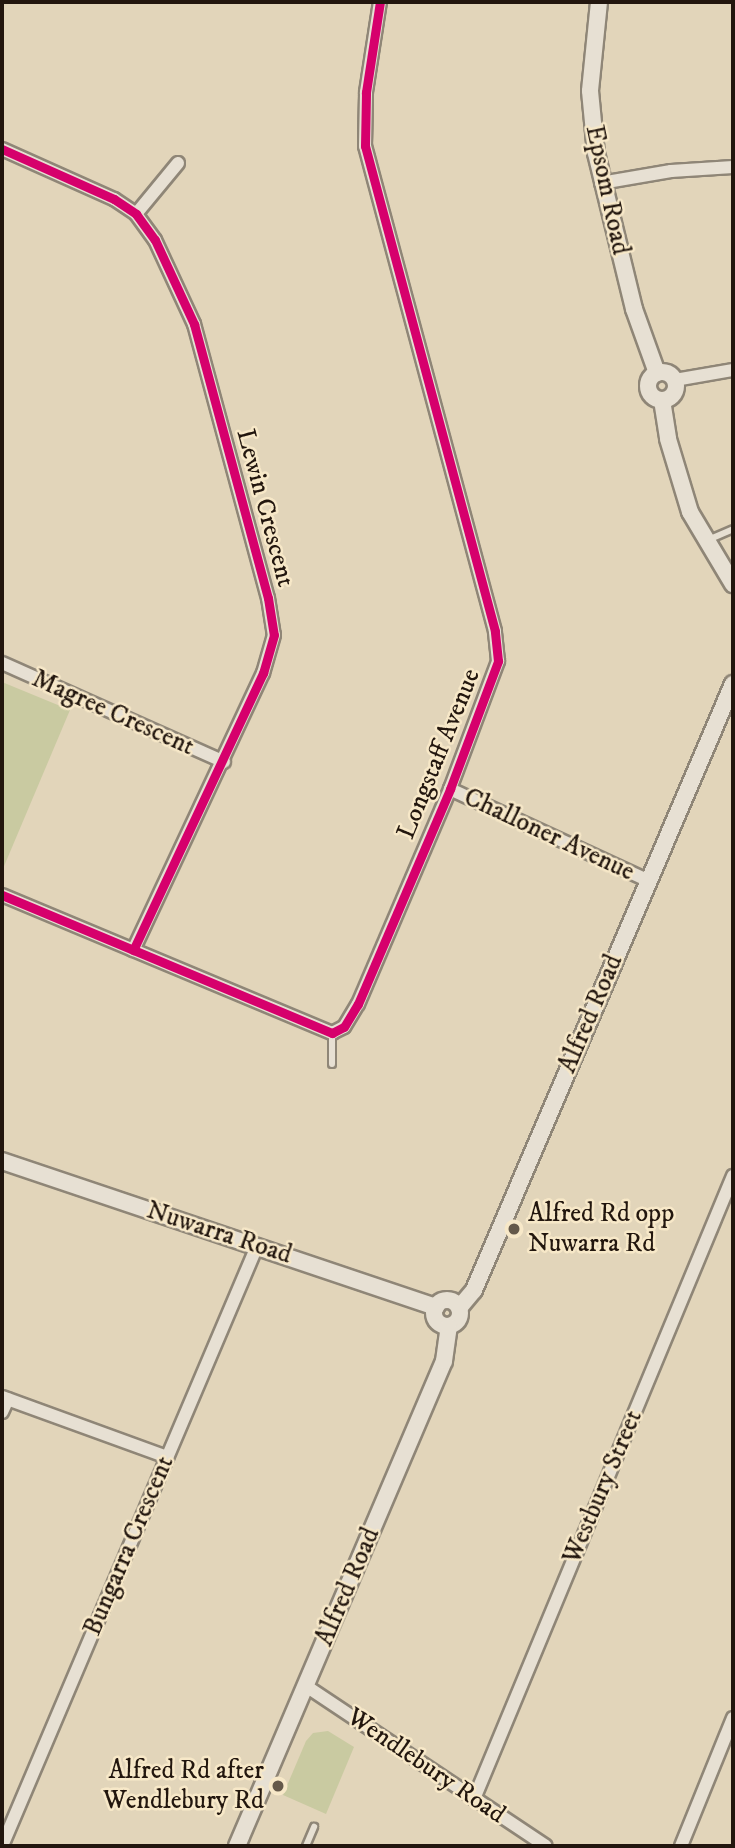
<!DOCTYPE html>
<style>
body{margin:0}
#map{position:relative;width:735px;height:1848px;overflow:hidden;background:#e2d5ba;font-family:"IM FELL DW Pica",serif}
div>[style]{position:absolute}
.green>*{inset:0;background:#c9caa1}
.roads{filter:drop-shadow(2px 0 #8f8677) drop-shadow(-2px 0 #8f8677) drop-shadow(0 2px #8f8677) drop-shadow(0 -2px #8f8677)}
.service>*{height:6px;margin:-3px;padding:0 3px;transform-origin:3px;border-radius:3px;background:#e7e0d3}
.minor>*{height:12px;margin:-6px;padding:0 6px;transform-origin:6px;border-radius:6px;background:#e7e0d3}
.tertiary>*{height:16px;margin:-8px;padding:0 8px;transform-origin:8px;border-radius:8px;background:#e7e0d3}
.tertiary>.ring{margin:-8px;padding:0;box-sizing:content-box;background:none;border:16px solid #e7e0d3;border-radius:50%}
.cycleway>*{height:9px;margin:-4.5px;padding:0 4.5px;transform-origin:4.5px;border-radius:4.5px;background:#d6006c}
.dots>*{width:19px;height:19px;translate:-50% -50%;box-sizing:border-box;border:4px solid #f7e8c8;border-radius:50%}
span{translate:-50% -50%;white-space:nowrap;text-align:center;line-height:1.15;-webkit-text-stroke:5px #f7e8c8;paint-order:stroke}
.street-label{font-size:26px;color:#22160e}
.poi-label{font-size:26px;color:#22160e}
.left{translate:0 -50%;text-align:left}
.right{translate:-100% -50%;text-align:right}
.frame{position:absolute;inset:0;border:4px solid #22160e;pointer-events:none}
</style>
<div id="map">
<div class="green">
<div style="clip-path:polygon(2px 682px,70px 710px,2px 871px)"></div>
<div style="clip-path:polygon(328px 1731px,354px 1747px,326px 1814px,283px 1795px,306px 1741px,313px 1733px)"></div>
</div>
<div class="roads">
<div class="service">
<div style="left:710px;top:539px;width:25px;rotate:-23deg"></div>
<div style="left:332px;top:1033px;width:31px;rotate:90deg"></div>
<div style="left:306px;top:1846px;width:21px;rotate:-67deg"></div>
</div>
<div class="minor">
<div style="left:2px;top:149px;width:123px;rotate:24.1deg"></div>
<div style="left:114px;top:199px;width:27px;rotate:34deg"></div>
<div style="left:136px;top:214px;width:32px;rotate:54deg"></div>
<div style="left:155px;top:240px;width:93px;rotate:65.1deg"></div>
<div style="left:194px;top:324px;width:284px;rotate:74.9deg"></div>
<div style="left:268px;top:598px;width:37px;rotate:81deg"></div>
<div style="left:274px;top:635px;width:40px;rotate:106deg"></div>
<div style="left:263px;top:673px;width:306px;rotate:115.1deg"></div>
<div style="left:601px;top:183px;width:71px;rotate:-9.7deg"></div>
<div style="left:671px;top:171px;width:62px;rotate:-3.7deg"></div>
<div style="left:136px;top:214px;width:66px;rotate:-50.5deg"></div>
<div style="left:675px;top:380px;width:59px;rotate:-9.8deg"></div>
<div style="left:2px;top:663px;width:243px;rotate:24deg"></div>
<div style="left:450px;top:789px;width:217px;rotate:24.8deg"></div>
<div style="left:2px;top:895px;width:358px;rotate:22.7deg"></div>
<div style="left:332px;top:1033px;width:13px;rotate:-27deg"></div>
<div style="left:344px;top:1027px;width:27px;rotate:-59deg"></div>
<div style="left:358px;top:1004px;width:234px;rotate:-66.8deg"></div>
<div style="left:450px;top:789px;width:137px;rotate:-69.4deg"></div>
<div style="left:498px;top:661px;width:30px;rotate:-96deg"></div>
<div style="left:495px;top:631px;width:502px;rotate:-105deg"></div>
<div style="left:365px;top:146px;width:54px;rotate:-88.9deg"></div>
<div style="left:366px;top:92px;width:91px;rotate:-81.2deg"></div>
<div style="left:2px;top:1397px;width:176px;rotate:20deg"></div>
<div style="left:2px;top:1412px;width:14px;rotate:-65deg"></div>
<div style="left:306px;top:1686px;width:288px;rotate:33.7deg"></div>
<div style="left:474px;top:1799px;width:675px;rotate:-67.43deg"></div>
<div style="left:2px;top:1846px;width:652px;rotate:-66.97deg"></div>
<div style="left:681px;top:1846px;width:138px;rotate:-67.9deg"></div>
</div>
<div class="tertiary">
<div style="left:599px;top:2px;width:89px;rotate:95.8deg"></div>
<div style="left:590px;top:91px;width:62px;rotate:84.5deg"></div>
<div style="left:596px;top:153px;width:161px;rotate:76.3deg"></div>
<div style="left:634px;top:309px;width:68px;rotate:70.2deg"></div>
<div class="ring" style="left:648px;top:372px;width:12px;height:12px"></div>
<div style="left:662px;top:400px;width:39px;rotate:81deg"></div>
<div style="left:668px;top:439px;width:76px;rotate:73.2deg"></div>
<div style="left:690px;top:512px;width:84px;rotate:59.2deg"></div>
<div style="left:2px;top:1161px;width:458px;rotate:18.6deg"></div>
<div class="ring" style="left:434px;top:1300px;width:10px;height:10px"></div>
<div style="left:459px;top:1308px;width:23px;rotate:-50deg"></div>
<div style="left:474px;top:1290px;width:659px;rotate:-66.86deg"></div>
<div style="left:237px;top:1846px;width:527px;rotate:-66.89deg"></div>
<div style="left:444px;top:1361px;width:35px;rotate:-82deg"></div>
</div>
</div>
<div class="cycleway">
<div style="left:2px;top:149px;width:123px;rotate:24.1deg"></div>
<div style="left:114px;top:199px;width:27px;rotate:34deg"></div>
<div style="left:136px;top:214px;width:32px;rotate:54deg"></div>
<div style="left:155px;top:240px;width:93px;rotate:65.1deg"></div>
<div style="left:194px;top:324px;width:284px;rotate:74.9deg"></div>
<div style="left:268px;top:598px;width:37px;rotate:81deg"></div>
<div style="left:274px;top:635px;width:40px;rotate:106deg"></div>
<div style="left:263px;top:673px;width:306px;rotate:115.1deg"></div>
<div style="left:2px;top:895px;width:358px;rotate:22.7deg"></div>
<div style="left:332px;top:1033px;width:13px;rotate:-27deg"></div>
<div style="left:344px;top:1027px;width:27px;rotate:-59deg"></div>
<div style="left:358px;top:1004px;width:234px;rotate:-66.8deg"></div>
<div style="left:450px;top:789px;width:137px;rotate:-69.4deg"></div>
<div style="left:498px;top:661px;width:30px;rotate:-96deg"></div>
<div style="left:495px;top:631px;width:502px;rotate:-105deg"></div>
<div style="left:365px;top:146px;width:54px;rotate:-88.9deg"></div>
<div style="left:366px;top:92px;width:91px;rotate:-81.2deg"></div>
</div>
<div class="dots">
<div style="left:514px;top:1229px;background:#65594a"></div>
<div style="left:278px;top:1786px;background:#65594a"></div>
</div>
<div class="street-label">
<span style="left:607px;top:190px;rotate:78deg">Epsom Road</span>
<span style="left:265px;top:508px;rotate:75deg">Lewin Crescent</span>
<span style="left:113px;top:713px;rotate:24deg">Magree Crescent</span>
<span style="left:439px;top:754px;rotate:-68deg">Longstaff Avenue</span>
<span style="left:549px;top:835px;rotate:25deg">Challoner Avenue</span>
<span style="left:591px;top:1014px;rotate:-67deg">Alfred Road</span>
<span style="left:219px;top:1233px;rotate:18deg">Nuwarra Road</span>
<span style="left:603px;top:1487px;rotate:-67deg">Westbury Street</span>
<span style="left:129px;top:1546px;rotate:-67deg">Bungarra Crescent</span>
<span style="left:348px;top:1587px;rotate:-67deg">Alfred Road</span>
<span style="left:426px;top:1766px;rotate:34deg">Wendlebury Road</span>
</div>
<div class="poi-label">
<span class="left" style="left:528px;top:1229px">Alfred Rd opp<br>Nuwarra Rd</span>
<span class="right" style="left:264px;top:1786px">Alfred Rd after<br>Wendlebury Rd</span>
</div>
<div class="frame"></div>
</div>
